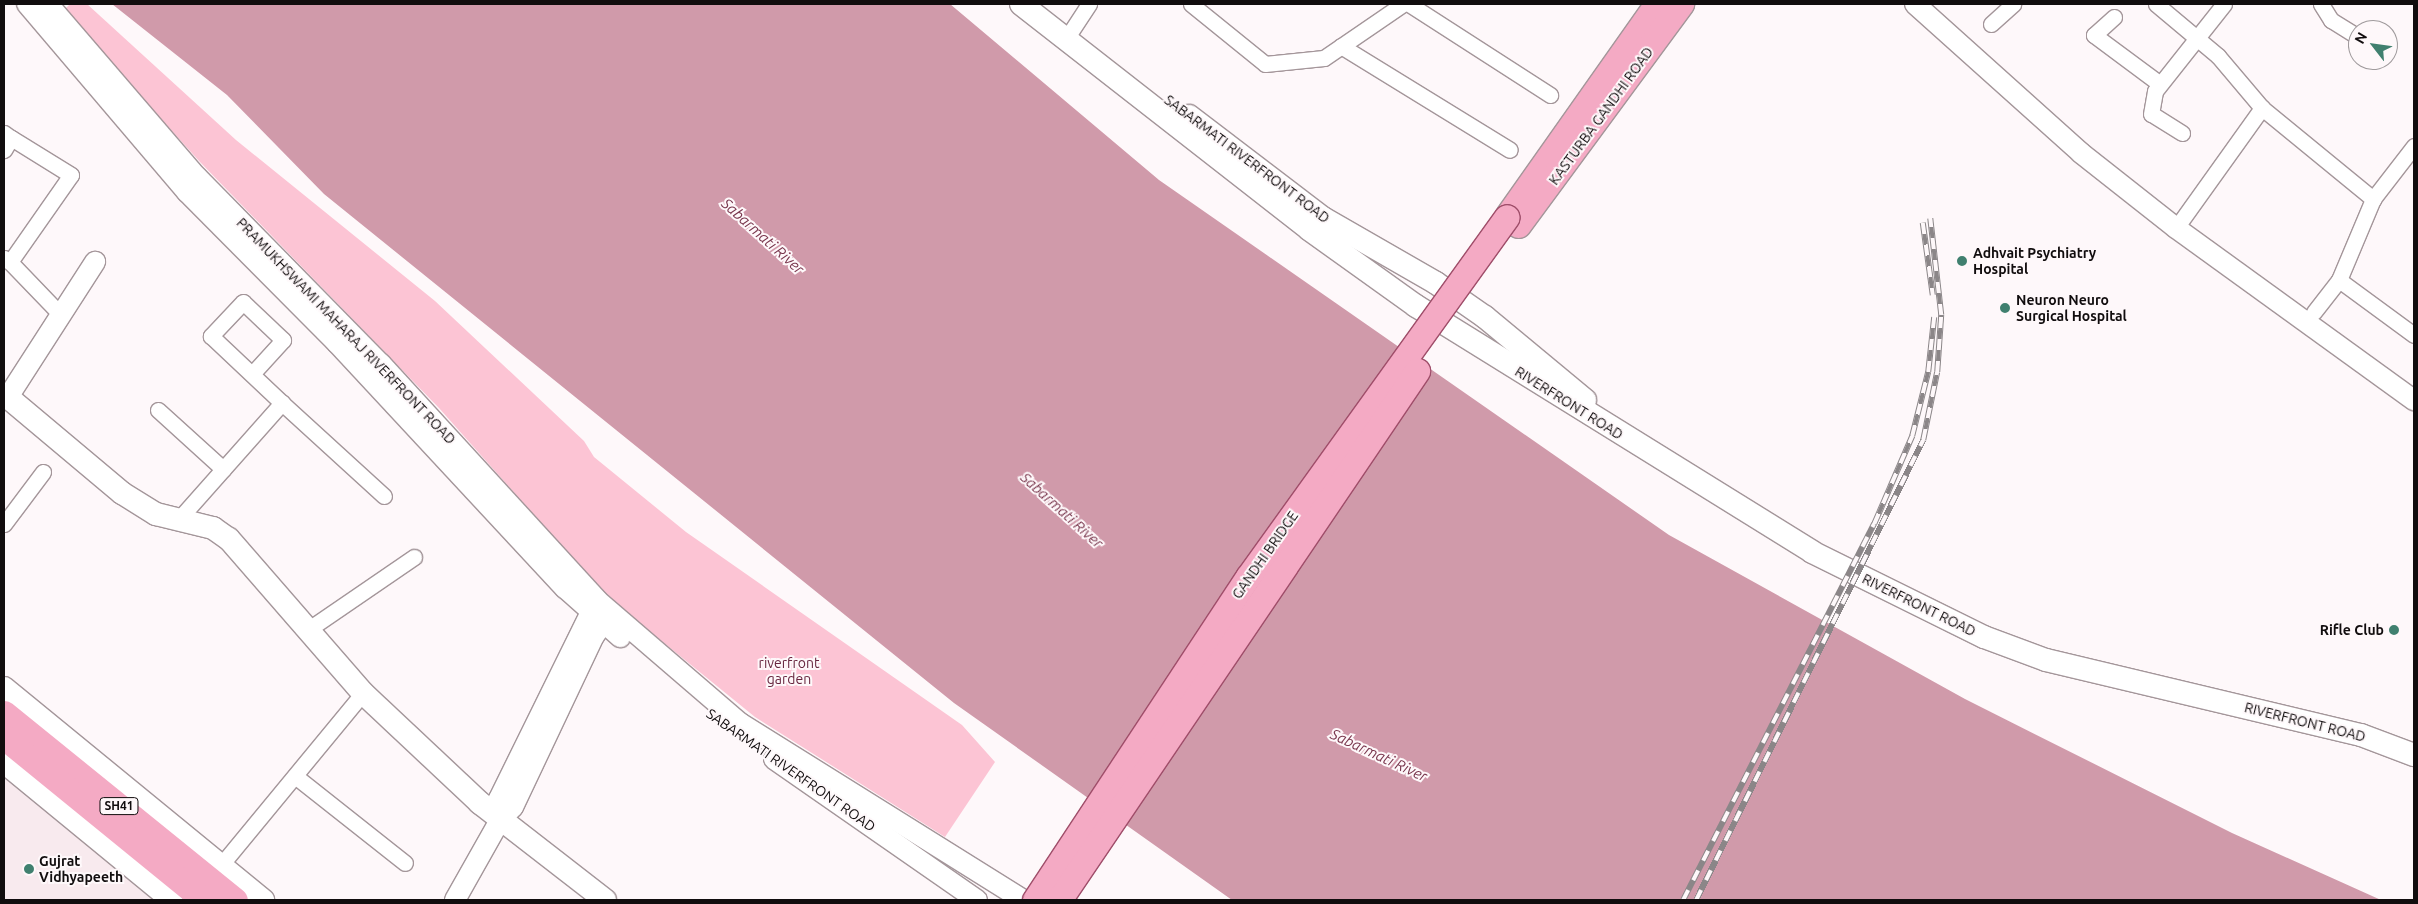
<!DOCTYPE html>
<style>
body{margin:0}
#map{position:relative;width:2418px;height:904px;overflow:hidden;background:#fef8fa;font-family:Ubuntu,sans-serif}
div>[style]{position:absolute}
.built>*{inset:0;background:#f8eaee}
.green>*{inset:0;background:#fcc4d4}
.water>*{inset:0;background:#d09aaa}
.roads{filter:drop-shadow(1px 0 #a4969a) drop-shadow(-1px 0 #a4969a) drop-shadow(0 1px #a4969a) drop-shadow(0 -1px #a4969a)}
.minor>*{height:15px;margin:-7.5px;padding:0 7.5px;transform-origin:7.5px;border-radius:7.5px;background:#fff}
.tertiary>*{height:20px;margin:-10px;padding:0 10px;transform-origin:10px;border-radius:10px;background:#fff}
.secondary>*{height:22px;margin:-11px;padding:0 11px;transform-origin:11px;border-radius:11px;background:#fff}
.primary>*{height:25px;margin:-12.5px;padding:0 12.5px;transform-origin:12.5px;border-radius:12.5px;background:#f4aac4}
.rail>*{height:5.5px;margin-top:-2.75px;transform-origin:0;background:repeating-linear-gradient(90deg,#fef8fa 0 11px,#8b8688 0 22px);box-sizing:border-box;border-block:1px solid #8b8688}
.bridges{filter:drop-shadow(1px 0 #9f4e6a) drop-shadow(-1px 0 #9f4e6a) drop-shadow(0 1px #9f4e6a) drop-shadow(0 -1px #9f4e6a)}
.primary-bridge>*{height:25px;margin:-12.5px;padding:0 12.5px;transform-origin:12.5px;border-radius:12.5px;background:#f4aac4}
.dots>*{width:14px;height:14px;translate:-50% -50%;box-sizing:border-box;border:2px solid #fef8fa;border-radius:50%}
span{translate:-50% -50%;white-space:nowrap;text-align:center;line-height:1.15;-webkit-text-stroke:4px #fef8fa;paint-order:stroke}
.shield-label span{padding:1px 4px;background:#fef8fa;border:1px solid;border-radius:4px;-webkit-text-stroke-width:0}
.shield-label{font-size:12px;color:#110d0e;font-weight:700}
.street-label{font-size:14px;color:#110d0e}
.poi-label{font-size:14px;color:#110d0e;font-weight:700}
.left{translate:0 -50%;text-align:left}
.right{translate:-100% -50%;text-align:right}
.park-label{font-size:14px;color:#68263f}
.water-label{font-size:15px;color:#79364d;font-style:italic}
.frame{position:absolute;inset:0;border:5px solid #110d0e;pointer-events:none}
.north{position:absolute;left:2348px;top:20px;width:50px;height:50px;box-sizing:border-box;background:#fef8fa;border:1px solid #9f9a9c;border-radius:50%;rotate:300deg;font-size:14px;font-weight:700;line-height:20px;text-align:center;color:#110d0e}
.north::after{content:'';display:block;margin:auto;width:18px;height:22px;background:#40806f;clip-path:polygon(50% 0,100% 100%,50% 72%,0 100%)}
</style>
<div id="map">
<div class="built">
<div style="clip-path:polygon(4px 768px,164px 900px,4px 900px)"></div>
</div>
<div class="green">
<div style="clip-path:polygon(70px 4px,87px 4px,236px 140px,435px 301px,584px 441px,594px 457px,686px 532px,962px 725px,995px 762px,945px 837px,755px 717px,605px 595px,439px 408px,200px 162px,63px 11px)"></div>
</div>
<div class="water">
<div style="clip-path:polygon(112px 4px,950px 4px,1159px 180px,1669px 535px,1965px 699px,2232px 833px,2381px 900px,1232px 900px,954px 703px,324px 194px,227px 95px)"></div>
</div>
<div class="roads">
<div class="minor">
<div style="left:1191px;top:4px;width:95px;rotate:39deg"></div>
<div style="left:1265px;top:64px;width:59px;rotate:-5.8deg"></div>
<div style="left:1324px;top:58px;width:96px;rotate:-34.4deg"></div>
<div style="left:1409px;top:4px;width:168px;rotate:32.8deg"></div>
<div style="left:2156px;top:4px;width:81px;rotate:40deg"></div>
<div style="left:2218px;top:56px;width:68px;rotate:49.8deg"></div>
<div style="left:2262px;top:108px;width:144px;rotate:39.3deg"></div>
<div style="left:2321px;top:4px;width:19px;rotate:58deg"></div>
<div style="left:2331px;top:20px;width:32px;rotate:32deg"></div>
<div style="left:2114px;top:17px;width:27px;rotate:138deg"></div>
<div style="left:2094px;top:35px;width:82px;rotate:36.6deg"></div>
<div style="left:1991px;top:24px;width:30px;rotate:-42deg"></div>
<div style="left:1066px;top:39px;width:42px;rotate:-56.7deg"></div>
<div style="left:1341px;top:46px;width:198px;rotate:31.6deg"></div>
<div style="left:4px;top:133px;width:9px;rotate:36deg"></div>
<div style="left:11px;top:138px;width:14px;rotate:120deg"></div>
<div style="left:2182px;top:133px;width:36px;rotate:-148deg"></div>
<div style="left:2151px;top:114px;width:23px;rotate:-80deg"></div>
<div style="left:2155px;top:91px;width:111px;rotate:-51.6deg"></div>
<div style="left:2176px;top:228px;width:148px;rotate:-54.4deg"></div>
<div style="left:4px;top:258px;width:7px;rotate:34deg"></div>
<div style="left:10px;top:262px;width:106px;rotate:-55deg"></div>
<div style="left:71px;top:175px;width:70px;rotate:-148.3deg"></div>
<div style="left:10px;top:262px;width:72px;rotate:46.1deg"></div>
<div style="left:2339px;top:280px;width:88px;rotate:-67.2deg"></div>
<div style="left:2373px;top:199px;width:67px;rotate:-52.3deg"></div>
<div style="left:2314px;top:312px;width:41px;rotate:-52deg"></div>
<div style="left:2339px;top:280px;width:93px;rotate:36.3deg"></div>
<div style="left:252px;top:374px;width:46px;rotate:-47.6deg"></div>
<div style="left:283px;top:340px;width:55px;rotate:-136.5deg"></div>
<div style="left:243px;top:302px;width:47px;rotate:133.3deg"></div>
<div style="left:211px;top:336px;width:98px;rotate:43.3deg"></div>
<div style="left:282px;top:403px;width:138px;rotate:42.4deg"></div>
<div style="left:158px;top:410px;width:88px;rotate:42.2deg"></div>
<div style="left:178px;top:520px;width:157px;rotate:-48.4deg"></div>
<div style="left:4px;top:524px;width:65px;rotate:-53.1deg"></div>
<div style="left:306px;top:631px;width:131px;rotate:-34.4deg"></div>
<div style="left:295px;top:776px;width:140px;rotate:38.3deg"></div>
<div style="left:221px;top:865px;width:223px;rotate:-50.5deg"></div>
</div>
<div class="tertiary">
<div style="left:27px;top:4px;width:247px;rotate:49.6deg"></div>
<div style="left:187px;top:192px;width:213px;rotate:45.2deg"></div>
<div style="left:337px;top:343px;width:335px;rotate:47.1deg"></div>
<div style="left:565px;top:588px;width:74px;rotate:41.7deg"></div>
<div style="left:48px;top:4px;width:228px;rotate:49.3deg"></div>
<div style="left:197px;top:177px;width:262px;rotate:45.5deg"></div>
<div style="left:381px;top:364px;width:320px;rotate:47.5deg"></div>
<div style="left:597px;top:600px;width:189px;rotate:40.7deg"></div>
<div style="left:740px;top:723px;width:334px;rotate:32deg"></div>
<div style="left:1915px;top:4px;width:223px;rotate:41.9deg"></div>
<div style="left:2081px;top:153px;width:121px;rotate:38.3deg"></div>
<div style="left:2176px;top:228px;width:294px;rotate:35.9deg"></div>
<div style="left:8px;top:397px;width:161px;rotate:-57.2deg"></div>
<div style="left:774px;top:759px;width:247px;rotate:34.8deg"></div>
<div style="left:500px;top:820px;width:21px;rotate:-93deg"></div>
<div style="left:499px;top:799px;width:220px;rotate:-63.8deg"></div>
<div style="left:455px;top:900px;width:92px;rotate:-60.6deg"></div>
<div style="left:500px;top:820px;width:18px;rotate:-45deg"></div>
<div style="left:513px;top:807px;width:189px;rotate:-64.7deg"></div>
<div style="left:594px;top:636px;width:28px;rotate:-55deg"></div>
</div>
<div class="secondary">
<div style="left:1021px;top:4px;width:367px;rotate:38deg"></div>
<div style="left:1310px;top:230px;width:130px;rotate:35.6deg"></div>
<div style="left:1416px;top:306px;width:466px;rotate:31.8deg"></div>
<div style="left:1812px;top:552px;width:192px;rotate:26.3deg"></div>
<div style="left:1984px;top:637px;width:66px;rotate:20.4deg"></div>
<div style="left:2046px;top:660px;width:324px;rotate:13.4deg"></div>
<div style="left:2361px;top:735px;width:57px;rotate:20.7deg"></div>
<div style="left:1189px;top:116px;width:168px;rotate:37.3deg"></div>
<div style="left:1323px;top:218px;width:130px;rotate:29.9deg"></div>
<div style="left:1436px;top:283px;width:60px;rotate:34.8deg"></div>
<div style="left:1485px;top:317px;width:130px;rotate:39.7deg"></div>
<div style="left:4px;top:394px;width:154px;rotate:40deg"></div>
<div style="left:122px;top:493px;width:40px;rotate:32deg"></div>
<div style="left:156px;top:514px;width:59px;rotate:13.8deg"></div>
<div style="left:213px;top:528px;width:19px;rotate:35deg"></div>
<div style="left:229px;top:539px;width:204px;rotate:49deg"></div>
<div style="left:363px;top:693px;width:161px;rotate:43.2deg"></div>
<div style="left:480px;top:803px;width:158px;rotate:37.8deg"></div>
<div style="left:4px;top:688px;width:335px;rotate:39.3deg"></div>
<div style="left:4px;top:762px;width:217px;rotate:39.4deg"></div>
</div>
<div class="primary">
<div style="left:1508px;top:215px;width:258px;rotate:-54.8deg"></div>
<div style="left:1518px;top:225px;width:275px;rotate:-53.6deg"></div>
<div style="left:4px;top:713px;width:297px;rotate:39deg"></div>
<div style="left:4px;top:737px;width:258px;rotate:39.2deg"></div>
</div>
</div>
<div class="rail">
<div style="left:1923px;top:223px;width:73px;rotate:82.1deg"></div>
<div style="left:1683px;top:900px;width:422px;rotate:-63.1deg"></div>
<div style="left:1874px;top:524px;width:96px;rotate:-66.6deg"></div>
<div style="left:1912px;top:436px;width:66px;rotate:-76deg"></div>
<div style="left:1928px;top:372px;width:55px;rotate:-83.8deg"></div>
<div style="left:1696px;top:900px;width:513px;rotate:-63.73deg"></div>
<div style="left:1923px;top:440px;width:69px;rotate:-78.4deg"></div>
<div style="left:1937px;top:372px;width:57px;rotate:-86deg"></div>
<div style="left:1941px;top:315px;width:97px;rotate:-96.5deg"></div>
</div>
<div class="bridges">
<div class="primary-bridge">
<div style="left:1035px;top:900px;width:387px;rotate:-56.6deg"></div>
<div style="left:1248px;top:577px;width:443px;rotate:-54.3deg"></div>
<div style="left:1059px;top:900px;width:639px;rotate:-55.91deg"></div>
</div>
</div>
<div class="dots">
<div style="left:1962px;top:261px;background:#40806f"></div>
<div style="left:2005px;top:308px;background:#40806f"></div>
<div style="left:2394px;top:630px;background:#40806f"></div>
<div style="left:29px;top:869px;background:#40806f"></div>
</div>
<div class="shield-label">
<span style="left:119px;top:806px">SH41</span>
</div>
<div class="street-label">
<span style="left:1601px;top:116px;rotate:-54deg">KASTURBA GANDHI ROAD</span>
<span style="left:1247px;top:159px;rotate:37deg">SABARMATI RIVERFRONT ROAD</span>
<span style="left:346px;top:331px;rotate:46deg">PRAMUKHSWAMI MAHARAJ RIVERFRONT ROAD</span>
<span style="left:1569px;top:403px;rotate:32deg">RIVERFRONT ROAD</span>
<span style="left:1265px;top:555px;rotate:-55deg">GANDHI BRIDGE</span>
<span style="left:1919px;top:605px;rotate:26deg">RIVERFRONT ROAD</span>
<span style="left:2305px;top:722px;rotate:14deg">RIVERFRONT ROAD</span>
<span style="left:791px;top:770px;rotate:35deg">SABARMATI RIVERFRONT ROAD</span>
</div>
<div class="poi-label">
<span class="left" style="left:1973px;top:261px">Adhvait Psychiatry<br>Hospital</span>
<span class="left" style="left:2016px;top:308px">Neuron Neuro<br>Surgical Hospital</span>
<span class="right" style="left:2384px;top:630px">Rifle Club</span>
<span class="left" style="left:39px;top:869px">Gujrat<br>Vidhyapeeth</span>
</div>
<div class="park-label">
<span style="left:789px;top:671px">riverfront<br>garden</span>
</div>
<div class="water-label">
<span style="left:763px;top:236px;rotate:42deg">Sabarmati River</span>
<span style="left:1062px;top:510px;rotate:42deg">Sabarmati River</span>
<span style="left:1379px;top:755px;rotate:25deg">Sabarmati River</span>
</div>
<div class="frame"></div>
<div class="north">N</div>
</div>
